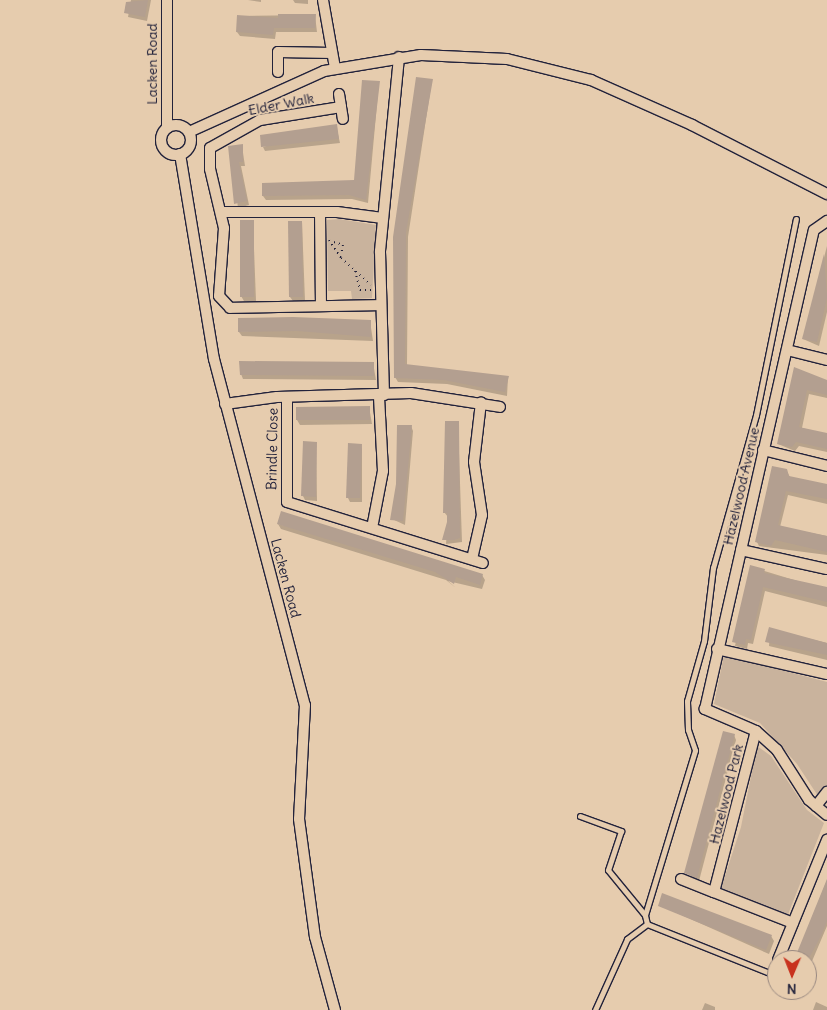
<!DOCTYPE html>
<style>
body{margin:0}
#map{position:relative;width:827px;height:1010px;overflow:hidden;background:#e6ccae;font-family:Delius,sans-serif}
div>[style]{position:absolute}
.green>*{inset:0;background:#c9b39d}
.shadow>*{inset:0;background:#0003}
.building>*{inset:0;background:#b39f90}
.path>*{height:2px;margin-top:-1px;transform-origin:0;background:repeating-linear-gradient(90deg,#22223b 0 1px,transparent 0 5px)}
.roads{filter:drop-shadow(1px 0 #22223b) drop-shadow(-1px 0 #22223b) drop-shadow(0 1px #22223b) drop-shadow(0 -1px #22223b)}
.lane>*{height:5px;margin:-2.5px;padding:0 2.5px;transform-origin:2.5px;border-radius:2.5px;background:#e6ccae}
.street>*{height:10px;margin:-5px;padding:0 5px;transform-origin:5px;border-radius:5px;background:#e6ccae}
.street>.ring{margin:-5px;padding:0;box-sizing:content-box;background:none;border:10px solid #e6ccae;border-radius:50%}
span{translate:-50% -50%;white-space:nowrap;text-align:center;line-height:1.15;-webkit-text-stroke:4px #e6ccae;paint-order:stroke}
.street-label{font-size:14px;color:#22223b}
.north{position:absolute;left:767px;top:950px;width:50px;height:50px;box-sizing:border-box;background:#e6ccae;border:1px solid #988880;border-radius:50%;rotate:181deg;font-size:14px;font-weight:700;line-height:20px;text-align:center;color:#22223b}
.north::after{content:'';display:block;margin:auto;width:18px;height:22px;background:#c8321e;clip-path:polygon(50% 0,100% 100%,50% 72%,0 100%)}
</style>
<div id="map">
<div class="green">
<div style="clip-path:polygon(339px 219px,376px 225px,372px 298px,352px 299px,351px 291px,328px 291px,327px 220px)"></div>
<div style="clip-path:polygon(724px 655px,827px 682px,827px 785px,818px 796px,797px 764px,760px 723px,714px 704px)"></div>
<div style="clip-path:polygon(757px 746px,771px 756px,807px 810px,824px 823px,787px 917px,721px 888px,741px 827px)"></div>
</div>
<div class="shadow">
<div style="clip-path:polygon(131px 0,151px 0,147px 21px,128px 17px)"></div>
<div style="clip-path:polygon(248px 0,261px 0,261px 2px)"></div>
<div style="clip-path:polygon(293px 0,308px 0,308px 4px,295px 3px)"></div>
<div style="clip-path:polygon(315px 15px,317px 32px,276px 32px,275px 39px,240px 36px,237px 32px,238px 16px)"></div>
<div style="clip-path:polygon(432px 80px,408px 237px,407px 366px,508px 378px,507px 396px,447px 384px,398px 382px,395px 377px,394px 237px)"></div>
<div style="clip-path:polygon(379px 82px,368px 203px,352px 199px,266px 200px,263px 196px,355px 181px)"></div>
<div style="clip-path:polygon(336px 125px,340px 143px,265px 151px,263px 147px)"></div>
<div style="clip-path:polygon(242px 146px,245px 166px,241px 166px,249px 205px,238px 208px,230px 147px)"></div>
<div style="clip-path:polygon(253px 222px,256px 301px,244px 301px,241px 296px)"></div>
<div style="clip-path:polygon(302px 222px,305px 301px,293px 301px,290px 297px)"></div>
<div style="clip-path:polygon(827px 246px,827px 312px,819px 346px,803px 339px)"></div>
<div style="clip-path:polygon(370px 321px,373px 341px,242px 336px,239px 332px)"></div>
<div style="clip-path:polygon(373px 363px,376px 380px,243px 379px,241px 374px)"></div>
<div style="clip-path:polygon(795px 369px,827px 381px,827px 398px,809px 394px,802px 428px,827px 435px,827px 452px,799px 446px,795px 451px,778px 444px)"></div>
<div style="clip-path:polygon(369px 407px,372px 424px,300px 425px,297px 420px,297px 408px)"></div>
<div style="clip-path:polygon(458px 423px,462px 542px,446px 544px,448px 517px,444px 512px)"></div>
<div style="clip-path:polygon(411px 426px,413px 431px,405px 525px,392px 519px)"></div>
<div style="clip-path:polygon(316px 443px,317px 501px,305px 500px,303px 496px)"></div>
<div style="clip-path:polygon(362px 445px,362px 502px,350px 502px,348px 498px)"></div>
<div style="clip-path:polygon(786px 470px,790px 477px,827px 487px,827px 504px,788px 495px,780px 527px,827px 536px,827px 555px,759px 546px,757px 542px)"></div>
<div style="clip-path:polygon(278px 524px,482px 575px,485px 580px,482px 589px,448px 581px,456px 588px,446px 580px,281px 529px)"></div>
<div style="clip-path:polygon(751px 567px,827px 590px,827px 607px,765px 591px,753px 644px,748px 643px,747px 649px,735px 646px)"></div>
<div style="clip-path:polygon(770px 629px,827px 643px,827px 660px,769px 646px)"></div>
<div style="clip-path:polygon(734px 735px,736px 740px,699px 881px,685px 872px)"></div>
<div style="clip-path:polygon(827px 880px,827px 926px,807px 973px,807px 960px,795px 960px)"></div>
<div style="clip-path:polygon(659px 905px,771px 936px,774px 941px,769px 954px)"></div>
<div style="clip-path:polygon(816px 1002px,827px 1007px,827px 1010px,813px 1010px)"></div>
<div style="clip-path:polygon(705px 1003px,715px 1007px,715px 1010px,702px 1010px)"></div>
</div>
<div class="building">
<div style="clip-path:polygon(148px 0,145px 17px,124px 13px,126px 2px)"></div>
<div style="clip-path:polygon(278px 14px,316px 14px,315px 28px,274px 28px,273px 35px,236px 32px,237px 15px,278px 18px)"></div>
<div style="clip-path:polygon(416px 77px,433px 79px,406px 232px,405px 364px,509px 376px,505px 392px,444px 380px,394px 378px,393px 237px)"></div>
<div style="clip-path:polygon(362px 80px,380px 81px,366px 200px,349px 195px,262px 196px,262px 183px,354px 180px)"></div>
<div style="clip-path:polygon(337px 124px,339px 139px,261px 147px,260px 135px)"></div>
<div style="clip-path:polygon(243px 144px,243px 162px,239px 162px,247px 201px,234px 204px,228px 146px)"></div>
<div style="clip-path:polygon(240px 220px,254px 220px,254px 297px,240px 297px)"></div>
<div style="clip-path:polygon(288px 221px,302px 221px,303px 297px,289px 297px)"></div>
<div style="clip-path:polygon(824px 254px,827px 298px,817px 342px,802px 339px)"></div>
<div style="clip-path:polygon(293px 317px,371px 320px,371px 337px,297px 331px,238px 332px,238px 318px)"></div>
<div style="clip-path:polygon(239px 361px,374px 362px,374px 376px,240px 375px)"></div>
<div style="clip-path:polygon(794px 367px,827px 380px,827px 395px,807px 390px,799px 427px,827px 433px,827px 449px,796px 442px,792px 447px,777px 444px)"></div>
<div style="clip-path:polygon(370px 406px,370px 420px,296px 420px,296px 407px)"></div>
<div style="clip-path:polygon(445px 421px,459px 421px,460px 538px,454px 540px,442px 540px,447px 522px,447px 513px,443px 513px)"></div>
<div style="clip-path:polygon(397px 425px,412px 425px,403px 521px,390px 520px,396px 484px)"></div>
<div style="clip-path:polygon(303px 441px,317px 442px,316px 497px,301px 496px)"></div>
<div style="clip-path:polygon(348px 443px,362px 444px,360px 498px,346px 498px)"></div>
<div style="clip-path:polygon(772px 466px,787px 469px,789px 476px,827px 484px,827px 499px,786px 491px,778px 525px,827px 536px,827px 552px,775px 540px,771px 546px,755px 542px)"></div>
<div style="clip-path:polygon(281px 511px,483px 574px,480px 585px,456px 577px,454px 584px,435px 572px,277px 524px)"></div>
<div style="clip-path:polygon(750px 565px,765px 569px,764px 573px,827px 587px,827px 602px,763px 587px,751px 640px,746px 639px,745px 645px,732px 642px)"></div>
<div style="clip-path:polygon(769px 627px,827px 643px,827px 655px,765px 642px)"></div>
<div style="clip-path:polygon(723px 731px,735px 734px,697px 878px,684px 873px)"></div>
<div style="clip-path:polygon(827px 879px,827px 921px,821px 936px,808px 960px,794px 960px)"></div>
<div style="clip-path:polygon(662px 893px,772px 935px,766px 950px,658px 906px)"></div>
</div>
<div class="path">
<div style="left:329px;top:240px;width:22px;rotate:56deg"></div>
<div style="left:341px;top:258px;width:40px;rotate:42deg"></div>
<div style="left:334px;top:242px;width:9px;rotate:18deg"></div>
<div style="left:343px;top:245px;width:10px;rotate:101deg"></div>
<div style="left:355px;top:271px;width:20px;rotate:75deg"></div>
<div style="left:360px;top:290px;width:11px"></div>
</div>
<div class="roads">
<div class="lane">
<div style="left:580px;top:816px;width:44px;rotate:20.1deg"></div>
<div style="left:621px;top:831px;width:41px;rotate:108.4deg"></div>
<div style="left:608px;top:870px;width:58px;rotate:50.6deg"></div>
<div style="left:647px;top:924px;width:9px;rotate:-103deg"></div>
<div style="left:645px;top:915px;width:172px;rotate:-73.1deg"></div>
<div style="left:695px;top:750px;width:21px;rotate:-109deg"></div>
<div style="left:688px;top:730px;width:29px;rotate:-92deg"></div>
<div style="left:687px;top:701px;width:62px;rotate:-74.2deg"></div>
<div style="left:704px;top:641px;width:74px;rotate:-83deg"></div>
<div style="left:713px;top:568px;width:159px;rotate:-74.3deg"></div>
<div style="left:756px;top:415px;width:200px;rotate:-78.5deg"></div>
<div style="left:647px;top:924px;width:140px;rotate:21.8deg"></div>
<div style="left:595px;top:1010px;width:78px;rotate:-65.7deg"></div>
<div style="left:627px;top:939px;width:25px;rotate:-37deg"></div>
</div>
<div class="street">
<div style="left:167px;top:0;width:128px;rotate:90deg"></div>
<div style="left:323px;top:0;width:69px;rotate:80deg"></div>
<div style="left:278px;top:72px;width:20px;rotate:-90deg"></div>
<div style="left:278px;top:52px;width:54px;rotate:1.1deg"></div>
<div style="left:339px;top:94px;width:13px;rotate:81deg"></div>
<div style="left:341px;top:107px;width:82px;rotate:170.9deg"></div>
<div style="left:260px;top:120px;width:57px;rotate:150.8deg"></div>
<div style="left:210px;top:148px;width:21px;rotate:90deg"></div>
<div style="left:210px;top:169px;width:61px;rotate:76.7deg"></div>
<div style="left:224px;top:228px;width:68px;rotate:94.2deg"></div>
<div style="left:219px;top:296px;width:16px;rotate:47deg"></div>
<div style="left:230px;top:308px;width:150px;rotate:-1.1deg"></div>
<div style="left:341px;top:107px;width:12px;rotate:81deg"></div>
<div class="ring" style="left:161px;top:125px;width:20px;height:20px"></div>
<div style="left:189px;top:132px;width:148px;rotate:-24.3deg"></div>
<div style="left:324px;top:71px;width:98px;rotate:-9.4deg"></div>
<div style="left:421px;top:55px;width:86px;rotate:2.7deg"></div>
<div style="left:507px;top:59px;width:87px;rotate:14deg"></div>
<div style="left:591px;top:80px;width:111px;rotate:24deg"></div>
<div style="left:692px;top:125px;width:152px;rotate:27.1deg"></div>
<div style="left:180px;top:154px;width:208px;rotate:80.6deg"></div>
<div style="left:214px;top:359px;width:358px;rotate:75.3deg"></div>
<div style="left:305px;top:705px;width:114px;rotate:93deg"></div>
<div style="left:299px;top:819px;width:119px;rotate:82.3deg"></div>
<div style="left:315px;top:937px;width:76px;rotate:74.7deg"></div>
<div style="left:222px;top:212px;width:115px"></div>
<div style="left:337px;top:212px;width:46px;rotate:7.4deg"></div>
<div style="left:320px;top:212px;width:94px;rotate:89.4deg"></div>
<div style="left:787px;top:350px;width:41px;rotate:14deg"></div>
<div style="left:384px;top:395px;width:144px;rotate:-91.6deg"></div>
<div style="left:380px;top:251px;width:195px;rotate:-84.4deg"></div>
<div style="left:287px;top:397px;width:105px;rotate:90deg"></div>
<div style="left:287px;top:502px;width:205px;rotate:17.3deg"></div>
<div style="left:225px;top:404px;width:52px;rotate:-7.7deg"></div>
<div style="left:277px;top:397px;width:134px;rotate:-1.7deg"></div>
<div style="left:411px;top:393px;width:90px;rotate:8.9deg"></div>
<div style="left:763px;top:450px;width:66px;rotate:14deg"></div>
<div style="left:372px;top:528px;width:58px;rotate:-79.1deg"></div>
<div style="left:383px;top:471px;width:75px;rotate:-93.1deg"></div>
<div style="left:741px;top:550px;width:88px;rotate:12.5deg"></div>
<div style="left:472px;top:559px;width:45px;rotate:-77.2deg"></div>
<div style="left:482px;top:515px;width:54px;rotate:-98.6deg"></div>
<div style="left:474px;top:462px;width:60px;rotate:-83.3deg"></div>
<div style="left:717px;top:649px;width:113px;rotate:12.8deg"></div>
<div style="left:756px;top:731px;width:56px;rotate:-156.7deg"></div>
<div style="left:705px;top:709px;width:491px;rotate:-77.2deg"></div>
<div style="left:814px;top:230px;width:16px;rotate:-35deg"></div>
<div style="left:816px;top:806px;width:18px;rotate:-52deg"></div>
<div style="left:681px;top:879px;width:35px;rotate:22deg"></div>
<div style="left:793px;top:923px;width:85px;rotate:-158.6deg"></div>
<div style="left:714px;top:892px;width:166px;rotate:-75.4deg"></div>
<div style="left:756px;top:731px;width:28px;rotate:42deg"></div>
<div style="left:777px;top:750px;width:59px;rotate:57.4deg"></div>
<div style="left:809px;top:800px;width:23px;rotate:40deg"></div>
<div style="left:778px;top:960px;width:130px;rotate:-67.8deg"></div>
</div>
</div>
<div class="street-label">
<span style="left:152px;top:64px;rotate:-90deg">Lacken Road</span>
<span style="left:281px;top:104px;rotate:-11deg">Elder Walk</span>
<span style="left:272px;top:449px;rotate:-89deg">Brindle Close</span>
<span style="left:741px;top:486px;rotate:-77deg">Hazelwood Avenue</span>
<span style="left:286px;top:578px;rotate:75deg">Lacken Road</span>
<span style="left:726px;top:794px;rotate:-76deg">Hazelwood Park</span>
</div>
<div class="north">N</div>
</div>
